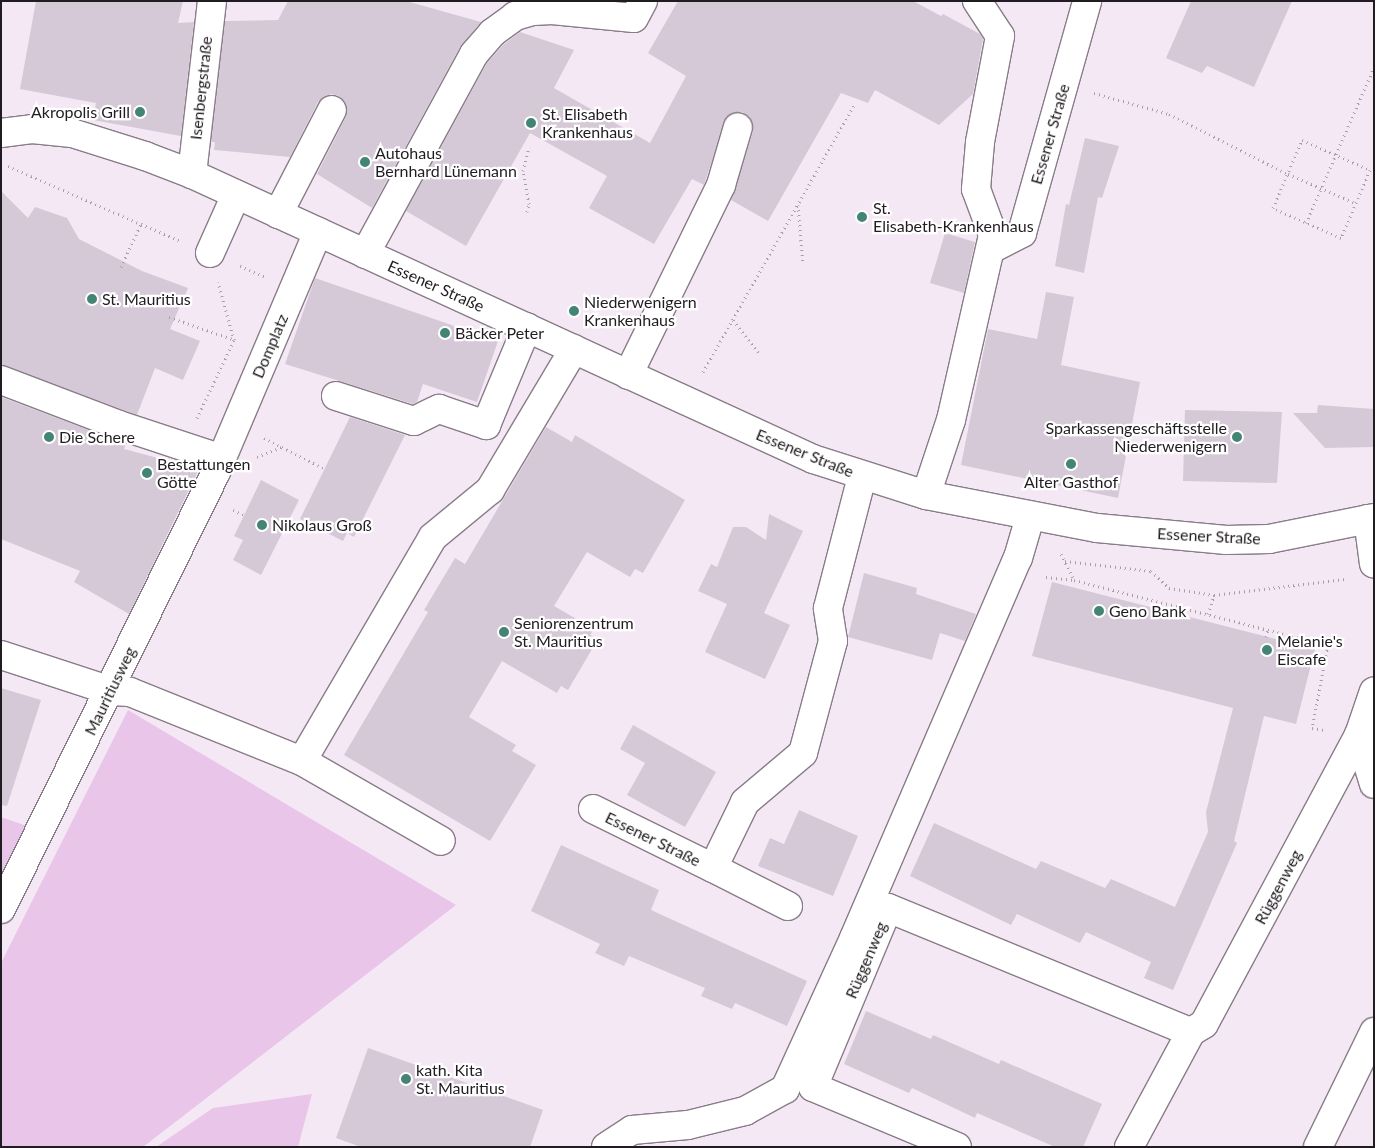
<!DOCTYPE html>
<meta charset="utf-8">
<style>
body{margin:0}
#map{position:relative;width:1375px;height:1148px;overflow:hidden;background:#f5e8f5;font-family:Lato,sans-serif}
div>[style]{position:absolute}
.green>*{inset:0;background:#e9c5ea}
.building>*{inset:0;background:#d6c9d7}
.path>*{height:3px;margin-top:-1.5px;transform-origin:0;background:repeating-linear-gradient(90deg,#a89ea8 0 1px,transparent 0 5px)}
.roads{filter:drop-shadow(1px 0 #887c88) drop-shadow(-1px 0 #887c88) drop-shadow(0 1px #887c88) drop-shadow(0 -1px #887c88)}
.minor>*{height:28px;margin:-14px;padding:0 14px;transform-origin:14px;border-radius:14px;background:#fff}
.dots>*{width:14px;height:14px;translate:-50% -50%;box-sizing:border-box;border:2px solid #fff;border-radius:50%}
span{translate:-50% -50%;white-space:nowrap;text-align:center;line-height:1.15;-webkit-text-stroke:4.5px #fff;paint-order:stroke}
.street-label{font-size:16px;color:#211c21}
.poi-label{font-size:16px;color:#211c21}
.right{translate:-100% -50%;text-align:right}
.left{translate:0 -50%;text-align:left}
.frame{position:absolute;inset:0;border:2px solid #211c21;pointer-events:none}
</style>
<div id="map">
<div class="green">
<div style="clip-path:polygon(128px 710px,456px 905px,143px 1147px,1px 1147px,1px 963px)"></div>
<div style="clip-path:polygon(1px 817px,27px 826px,1px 877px)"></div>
<div style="clip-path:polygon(312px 1094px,298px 1147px,156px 1147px,213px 1108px)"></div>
</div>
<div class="building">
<div style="clip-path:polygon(36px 1px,183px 1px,178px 23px,194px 22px,181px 136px,93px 120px,96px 103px,20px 89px)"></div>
<div style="clip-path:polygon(288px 1px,406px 1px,481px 22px,460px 47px,372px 208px,317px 174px,346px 117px,345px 102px,339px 96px,331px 94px,318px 102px,290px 157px,214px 150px,215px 142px,211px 142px,225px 21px,278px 20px)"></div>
<div style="clip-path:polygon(678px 1px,913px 1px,941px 16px,943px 14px,980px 34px,983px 39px,973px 94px,939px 125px,875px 90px,868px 103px,841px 93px,768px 221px,731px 200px,753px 131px,750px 117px,742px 112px,727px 116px,704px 185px,692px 179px,654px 244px,589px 208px,607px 176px,530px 133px,466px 246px,406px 211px,487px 63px,503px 45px,520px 32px,574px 50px,554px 88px,650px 143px,686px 76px,648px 53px)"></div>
<div style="clip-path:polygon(1191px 1px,1292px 1px,1254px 87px,1207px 66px,1202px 73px,1166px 58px)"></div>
<div style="clip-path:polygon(1085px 138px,1119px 146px,1102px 198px,1098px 197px,1084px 273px,1055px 266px,1066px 204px,1069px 205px)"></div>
<div style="clip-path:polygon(1px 191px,28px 218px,35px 207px,67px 218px,79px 239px,142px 271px,188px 288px,170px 329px,200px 341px,183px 380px,155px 368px,137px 415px,1px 365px)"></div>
<div style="clip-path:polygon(945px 233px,975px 242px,964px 293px,930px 283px)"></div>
<div style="clip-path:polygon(315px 278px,498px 341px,477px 402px,423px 384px,417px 402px,413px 404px,285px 364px)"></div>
<div style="clip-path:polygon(1046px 292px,1074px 297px,1061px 365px,1140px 382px,1118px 498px,961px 465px,988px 329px,1037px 339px)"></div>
<div style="clip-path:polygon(1px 397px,126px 444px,124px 449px,199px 469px,129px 614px,74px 582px,80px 571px,1px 539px)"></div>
<div style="clip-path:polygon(1318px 405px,1374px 409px,1374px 447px,1325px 448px,1293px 413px,1317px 413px)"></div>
<div style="clip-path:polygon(1185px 410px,1282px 412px,1277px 483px,1183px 481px)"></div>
<div style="clip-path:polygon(350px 417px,405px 435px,354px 537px,347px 533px,343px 541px,300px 519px)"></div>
<div style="clip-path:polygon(546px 427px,572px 442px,575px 435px,685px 500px,643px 573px,635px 569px,630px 577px,587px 552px,554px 606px,594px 629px,590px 635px,598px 639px,568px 690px,561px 686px,557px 693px,502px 661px,469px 717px,516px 745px,512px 751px,536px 765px,490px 841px,344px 755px,428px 612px,424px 610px,455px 558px,465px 564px)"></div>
<div style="clip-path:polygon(261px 480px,299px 500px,261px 575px,233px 560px,243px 540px,234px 536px)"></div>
<div style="clip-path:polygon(769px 514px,803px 531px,764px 613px,790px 625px,765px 679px,705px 652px,727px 604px,698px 591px,711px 564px,717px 567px,733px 527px,746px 527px,766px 540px)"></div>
<div style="clip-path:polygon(864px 573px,917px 588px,916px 594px,976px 614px,965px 641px,940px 633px,932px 660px,848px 637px)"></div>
<div style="clip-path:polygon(1052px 582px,1315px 649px,1296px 724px,1264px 716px,1234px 841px,1237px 843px,1173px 990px,1144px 978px,1151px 962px,1086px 932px,1080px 943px,1017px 914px,1011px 925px,910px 876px,934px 823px,1036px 869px,1041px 861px,1105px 888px,1111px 879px,1175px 907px,1208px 832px,1206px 812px,1233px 708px,1032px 656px)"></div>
<div style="clip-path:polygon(1px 688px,41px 700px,7px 806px,1px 805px)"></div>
<div style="clip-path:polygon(633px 725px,716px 772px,685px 827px,627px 795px,645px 763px,620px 749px)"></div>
<div style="clip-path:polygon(799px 810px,858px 836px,833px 896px,758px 866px,770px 838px,784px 844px)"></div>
<div style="clip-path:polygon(561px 845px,659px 890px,651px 910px,807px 981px,787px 1026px,735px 1003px,732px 1009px,701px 996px,705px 988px,629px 956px,624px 966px,595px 953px,600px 944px,531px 911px)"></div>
<div style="clip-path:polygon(866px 1011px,931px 1039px,933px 1035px,999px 1064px,1001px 1060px,1102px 1104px,1083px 1147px,1055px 1147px,977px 1113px,975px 1118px,912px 1088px,909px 1093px,844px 1064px)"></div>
<div style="clip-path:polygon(368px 1048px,543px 1110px,530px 1147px,361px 1147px,336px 1138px)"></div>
</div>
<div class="path">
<div style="left:1094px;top:93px;width:78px;rotate:15.6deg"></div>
<div style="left:1169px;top:114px;width:133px;rotate:26.8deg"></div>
<div style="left:1288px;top:174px;width:73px;rotate:23.4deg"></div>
<div style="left:1302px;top:140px;width:74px;rotate:23.8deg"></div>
<div style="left:1370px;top:170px;width:74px;rotate:113.1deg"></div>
<div style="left:1341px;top:238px;width:74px;rotate:-156.2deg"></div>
<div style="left:1273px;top:208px;width:74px;rotate:-66.9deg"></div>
<div style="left:8px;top:166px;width:145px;rotate:23.6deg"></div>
<div style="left:798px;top:205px;width:59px;rotate:85.2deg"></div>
<div style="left:527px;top:212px;width:8px;rotate:-76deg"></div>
<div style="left:529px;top:204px;width:34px;rotate:-100deg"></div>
<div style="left:523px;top:171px;width:25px;rotate:-76deg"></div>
<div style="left:1306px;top:223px;width:170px;rotate:-66.4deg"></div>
<div style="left:240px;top:266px;width:26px;rotate:23deg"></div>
<div style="left:121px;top:267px;width:47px;rotate:-65.1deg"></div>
<div style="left:141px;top:224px;width:43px;rotate:23deg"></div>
<div style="left:169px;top:317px;width:70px;rotate:19.2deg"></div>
<div style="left:733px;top:320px;width:41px;rotate:52deg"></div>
<div style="left:703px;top:372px;width:309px;rotate:-60.5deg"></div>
<div style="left:197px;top:418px;width:86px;rotate:-64.6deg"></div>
<div style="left:234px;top:340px;width:60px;rotate:-105.4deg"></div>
<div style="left:264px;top:438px;width:68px;rotate:26.9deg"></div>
<div style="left:257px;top:457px;width:27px;rotate:-22deg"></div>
<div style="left:233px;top:510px;width:12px;rotate:24deg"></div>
<div style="left:1061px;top:554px;width:29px;rotate:63deg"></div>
<div style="left:1074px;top:580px;width:262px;rotate:14.4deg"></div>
<div style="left:1328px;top:645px;width:85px;rotate:100.9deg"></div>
<div style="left:1312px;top:728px;width:12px;rotate:9deg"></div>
<div style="left:1065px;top:561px;width:87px;rotate:6.6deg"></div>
<div style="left:1151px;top:571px;width:25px;rotate:43deg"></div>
<div style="left:1169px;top:588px;width:46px;rotate:8.8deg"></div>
<div style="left:1214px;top:595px;width:132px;rotate:-7deg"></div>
<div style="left:1046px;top:577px;width:28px;rotate:6deg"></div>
<div style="left:1208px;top:614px;width:20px;rotate:-72deg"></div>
<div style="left:1266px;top:637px;width:8px;rotate:-76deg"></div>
</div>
<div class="roads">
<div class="minor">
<div style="left:1px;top:133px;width:31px;rotate:-7deg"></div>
<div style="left:32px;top:129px;width:40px;rotate:5.7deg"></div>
<div style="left:72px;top:133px;width:77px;rotate:17.5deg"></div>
<div style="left:145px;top:156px;width:50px;rotate:21deg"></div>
<div style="left:192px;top:174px;width:683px;rotate:24.65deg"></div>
<div style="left:813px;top:459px;width:119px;rotate:17.7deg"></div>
<div style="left:926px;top:495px;width:174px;rotate:10.9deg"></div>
<div style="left:1097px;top:528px;width:130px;rotate:5.3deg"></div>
<div style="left:1226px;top:540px;width:43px;rotate:-1.3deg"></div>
<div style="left:1269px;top:539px;width:107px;rotate:-11.3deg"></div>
<div style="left:192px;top:174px;width:174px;rotate:-83.4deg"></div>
<div style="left:278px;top:214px;width:117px;rotate:-62.6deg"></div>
<div style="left:991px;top:249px;width:35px;rotate:-27deg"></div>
<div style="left:1022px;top:233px;width:241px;rotate:-74.3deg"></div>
<div style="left:210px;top:253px;width:64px;rotate:-65.9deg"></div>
<div style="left:365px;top:254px;width:228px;rotate:-61.4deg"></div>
<div style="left:474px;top:54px;width:28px;rotate:-49deg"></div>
<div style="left:492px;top:33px;width:29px;rotate:-36deg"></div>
<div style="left:515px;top:16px;width:19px;rotate:-16deg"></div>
<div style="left:533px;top:11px;width:19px;rotate:-3deg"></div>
<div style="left:552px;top:10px;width:82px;rotate:5.6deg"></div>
<div style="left:634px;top:18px;width:19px;rotate:-62deg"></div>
<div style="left:628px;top:375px;width:212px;rotate:-63.9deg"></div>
<div style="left:721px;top:185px;width:60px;rotate:-73.7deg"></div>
<div style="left:1px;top:380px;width:126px;rotate:20.9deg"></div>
<div style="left:119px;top:425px;width:108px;rotate:18.3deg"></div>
<div style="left:336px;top:396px;width:82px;rotate:17.8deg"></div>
<div style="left:414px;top:421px;width:28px;rotate:-26deg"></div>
<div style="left:439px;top:409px;width:50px;rotate:18.8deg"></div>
<div style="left:486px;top:425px;width:106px;rotate:-67.3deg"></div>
<div style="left:926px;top:495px;width:79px;rotate:-71.6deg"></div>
<div style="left:951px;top:420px;width:190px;rotate:-77.2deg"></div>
<div style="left:993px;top:235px;width:49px;rotate:-110.3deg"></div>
<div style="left:976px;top:189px;width:47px;rotate:-85.1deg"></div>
<div style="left:980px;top:142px;width:108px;rotate:-79.3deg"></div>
<div style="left:1000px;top:36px;width:42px;rotate:-123.3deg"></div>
<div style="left:1368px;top:519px;width:45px;rotate:82.4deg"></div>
<div style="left:1px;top:655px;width:116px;rotate:18.1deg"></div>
<div style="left:111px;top:691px;width:19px;rotate:3deg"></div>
<div style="left:130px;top:692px;width:185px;rotate:21.9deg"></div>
<div style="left:302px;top:761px;width:160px;rotate:29.9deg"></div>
<div style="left:1359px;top:735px;width:51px;rotate:73deg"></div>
<div style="left:302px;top:761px;width:259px;rotate:-59.7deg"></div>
<div style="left:433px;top:537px;width:74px;rotate:-39.5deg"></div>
<div style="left:490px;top:490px;width:164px;rotate:-59.2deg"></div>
<div style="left:593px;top:809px;width:134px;rotate:26.2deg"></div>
<div style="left:788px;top:906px;width:84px;rotate:-153.1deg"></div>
<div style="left:713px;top:868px;width:73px;rotate:-64.1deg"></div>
<div style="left:745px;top:802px;width:76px;rotate:-40.2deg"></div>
<div style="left:803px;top:753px;width:116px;rotate:-75deg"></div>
<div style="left:833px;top:641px;width:33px;rotate:-99deg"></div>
<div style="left:828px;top:608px;width:135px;rotate:-75.5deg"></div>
<div style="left:1px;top:909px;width:487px;rotate:-63.8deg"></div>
<div style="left:216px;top:472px;width:261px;rotate:-67deg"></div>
<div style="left:606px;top:1147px;width:31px;rotate:-33deg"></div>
<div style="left:632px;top:1130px;width:56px;rotate:-5.1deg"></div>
<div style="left:688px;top:1125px;width:59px;rotate:-13.8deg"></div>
<div style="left:745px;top:1111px;width:46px;rotate:-28.8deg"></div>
<div style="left:785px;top:1089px;width:166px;rotate:-65.4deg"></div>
<div style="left:854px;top:938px;width:414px;rotate:-66.7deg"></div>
<div style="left:1018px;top:558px;width:43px;rotate:-73.7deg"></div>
<div style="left:957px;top:1147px;width:156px;rotate:-157.4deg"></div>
<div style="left:813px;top:1087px;width:194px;rotate:-67.3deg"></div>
<div style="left:888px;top:908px;width:327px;rotate:22.3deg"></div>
<div style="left:1129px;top:1147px;width:131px;rotate:-61.7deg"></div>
<div style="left:1191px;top:1032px;width:15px;rotate:-32deg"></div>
<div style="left:1204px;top:1024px;width:328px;rotate:-61.8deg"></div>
<div style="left:1359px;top:735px;width:46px;rotate:-71.2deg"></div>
<div style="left:1318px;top:1147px;width:128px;rotate:-64deg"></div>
</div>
</div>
<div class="dots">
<div style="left:140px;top:112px;background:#448474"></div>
<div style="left:531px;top:123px;background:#448474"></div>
<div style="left:365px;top:162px;background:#448474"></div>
<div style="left:862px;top:217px;background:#448474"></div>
<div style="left:92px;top:299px;background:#448474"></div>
<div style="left:574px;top:311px;background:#448474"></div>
<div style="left:445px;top:333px;background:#448474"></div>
<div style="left:49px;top:437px;background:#448474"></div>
<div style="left:1237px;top:437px;background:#448474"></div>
<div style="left:1071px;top:464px;background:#448474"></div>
<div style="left:147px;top:473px;background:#448474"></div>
<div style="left:262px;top:525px;background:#448474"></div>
<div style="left:1099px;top:611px;background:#448474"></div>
<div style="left:504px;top:632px;background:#448474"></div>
<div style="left:1267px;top:650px;background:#448474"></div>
<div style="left:406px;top:1079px;background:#448474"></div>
</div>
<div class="street-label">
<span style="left:201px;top:88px;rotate:-84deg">Isenbergstraße</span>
<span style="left:1050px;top:134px;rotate:-74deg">Essener Straße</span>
<span style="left:436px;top:286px;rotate:24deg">Essener Straße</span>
<span style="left:270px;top:346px;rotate:-67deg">Domplatz</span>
<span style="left:805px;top:453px;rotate:22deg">Essener Straße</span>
<span style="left:1209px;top:536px;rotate:3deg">Essener Straße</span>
<span style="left:110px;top:691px;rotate:-64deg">Mauritiusweg</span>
<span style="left:653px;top:839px;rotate:26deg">Essener Straße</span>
<span style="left:1278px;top:887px;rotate:-62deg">Rüggenweg</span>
<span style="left:866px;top:960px;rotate:-67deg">Rüggenweg</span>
</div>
<div class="poi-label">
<span class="right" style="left:130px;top:112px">Akropolis Grill</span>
<span class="left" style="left:542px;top:123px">St. Elisabeth<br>Krankenhaus</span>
<span class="left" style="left:375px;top:162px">Autohaus<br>Bernhard Lünemann</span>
<span class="left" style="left:873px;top:217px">St.<br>Elisabeth-Krankenhaus</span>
<span class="left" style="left:102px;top:299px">St. Mauritius</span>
<span class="left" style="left:584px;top:311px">Niederwenigern<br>Krankenhaus</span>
<span class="left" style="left:455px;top:333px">Bäcker Peter</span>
<span class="right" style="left:1227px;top:437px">Sparkassengeschäftsstelle<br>Niederwenigern</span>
<span class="left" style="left:59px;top:437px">Die Schere</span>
<span class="left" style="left:157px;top:473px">Bestattungen<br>Götte</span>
<span style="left:1071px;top:482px">Alter Gasthof</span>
<span class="left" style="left:272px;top:525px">Nikolaus Groß</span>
<span class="left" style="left:1109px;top:611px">Geno Bank</span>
<span class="left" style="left:514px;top:632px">Seniorenzentrum<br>St. Mauritius</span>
<span class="left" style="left:1277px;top:650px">Melanie's<br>Eiscafe</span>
<span class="left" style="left:416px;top:1079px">kath. Kita<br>St. Mauritius</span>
</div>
<div class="frame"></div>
</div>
